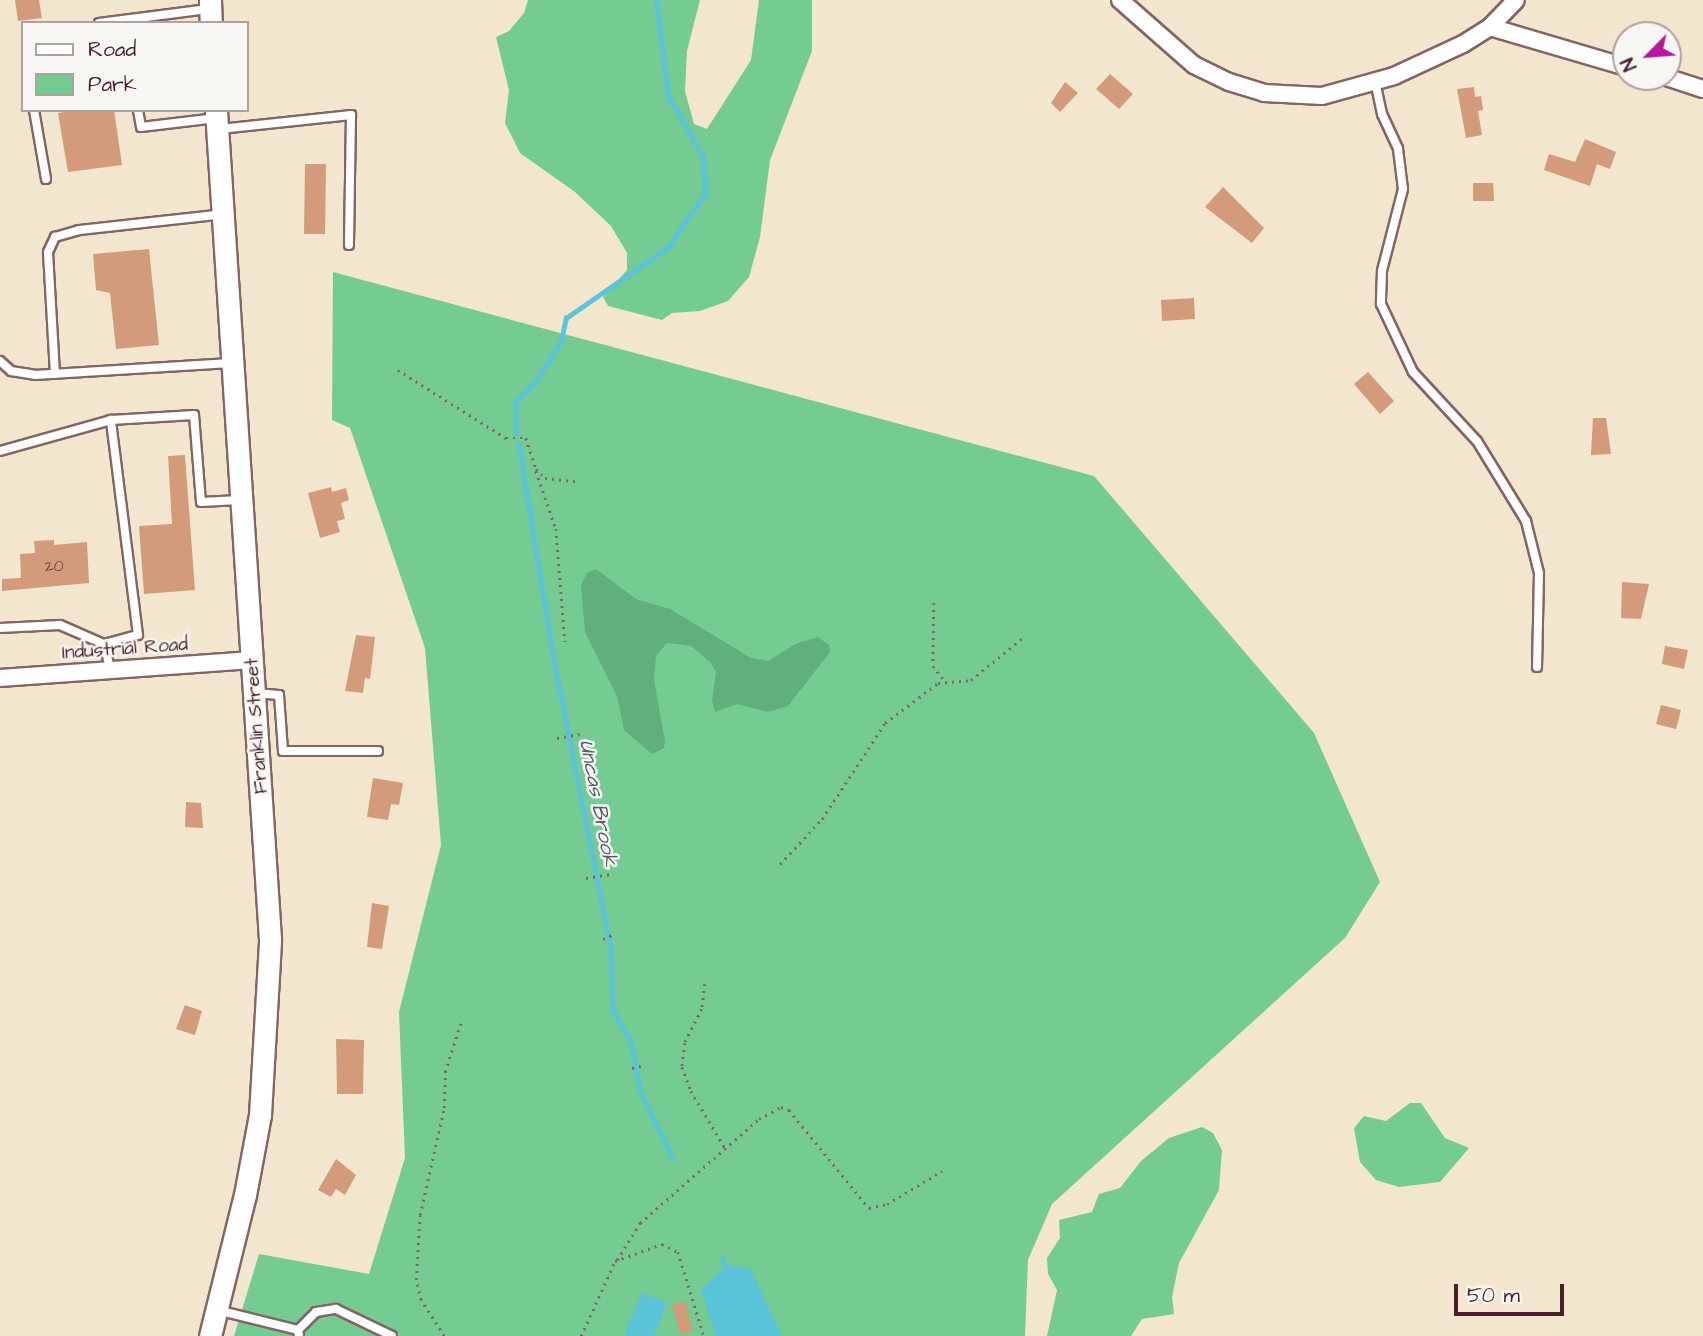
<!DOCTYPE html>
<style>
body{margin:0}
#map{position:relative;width:1703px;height:1336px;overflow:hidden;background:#f2e6cf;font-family:"Architects Daughter",sans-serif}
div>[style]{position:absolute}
.green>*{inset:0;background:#74cc92}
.forest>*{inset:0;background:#5fb07c}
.water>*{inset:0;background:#5cc4d9}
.stream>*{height:4.5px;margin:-2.25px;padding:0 2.25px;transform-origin:2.25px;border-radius:2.25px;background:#5cc4d9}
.building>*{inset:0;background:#d39b7c}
.path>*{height:2.5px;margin-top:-1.25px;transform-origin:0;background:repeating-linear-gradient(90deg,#856564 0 2px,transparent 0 7px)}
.roads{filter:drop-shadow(2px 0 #856564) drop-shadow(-2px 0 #856564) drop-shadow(0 2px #856564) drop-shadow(0 -2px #856564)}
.service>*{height:8px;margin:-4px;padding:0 4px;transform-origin:4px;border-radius:4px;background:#fff}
.minor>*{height:16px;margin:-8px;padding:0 8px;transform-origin:8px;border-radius:8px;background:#fff}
.secondary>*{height:21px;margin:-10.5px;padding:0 10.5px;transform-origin:10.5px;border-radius:10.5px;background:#fff}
span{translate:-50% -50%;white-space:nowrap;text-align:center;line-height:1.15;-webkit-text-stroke:5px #f6f6f2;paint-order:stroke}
.number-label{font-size:16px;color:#6c3e3f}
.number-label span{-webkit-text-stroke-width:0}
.street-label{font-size:19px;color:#4a1f2b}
.water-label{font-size:21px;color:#505968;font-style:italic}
.legend{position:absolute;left:21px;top:21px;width:228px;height:91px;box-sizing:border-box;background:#f6f6f2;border:2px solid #b1a0a2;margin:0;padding:9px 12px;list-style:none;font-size:21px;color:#4a1f2b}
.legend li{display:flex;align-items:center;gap:14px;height:35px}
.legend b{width:35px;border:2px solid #b1a0a2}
.north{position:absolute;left:1612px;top:21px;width:70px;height:70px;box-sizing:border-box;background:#f6f6f2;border:2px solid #b1a0a2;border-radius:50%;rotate:245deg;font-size:19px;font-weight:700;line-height:28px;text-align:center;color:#4a1f2b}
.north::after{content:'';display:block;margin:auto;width:24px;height:32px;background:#b5179e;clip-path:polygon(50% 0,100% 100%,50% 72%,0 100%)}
.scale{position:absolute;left:1454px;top:1284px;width:110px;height:32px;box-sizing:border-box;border:4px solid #4a1f2b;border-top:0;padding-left:9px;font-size:21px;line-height:24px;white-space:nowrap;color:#4a1f2b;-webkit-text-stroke:5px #f6f6f2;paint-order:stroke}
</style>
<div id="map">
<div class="green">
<div style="clip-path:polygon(528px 0,700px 0,687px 51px,685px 91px,694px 124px,707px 129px,751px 60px,759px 0,812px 0,812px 51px,770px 160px,760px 237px,749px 277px,728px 301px,700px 311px,672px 313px,662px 320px,608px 306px,603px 297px,627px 270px,627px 253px,611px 226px,575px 192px,520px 153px,505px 123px,509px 90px,496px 37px,509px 31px,524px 13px)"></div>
<div style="clip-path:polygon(333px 272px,1094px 476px,1314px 733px,1380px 882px,1345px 938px,1052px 1204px,1028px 1260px,1025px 1336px,234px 1336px,259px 1254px,369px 1274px,405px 1158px,399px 1012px,441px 845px,425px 648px,350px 428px,332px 420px)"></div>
<div style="clip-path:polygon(1410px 1103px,1421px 1103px,1445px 1138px,1469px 1148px,1440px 1182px,1399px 1187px,1376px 1180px,1360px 1162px,1354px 1128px,1364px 1116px,1386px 1121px)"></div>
<div style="clip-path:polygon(1202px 1127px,1213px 1133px,1222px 1150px,1219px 1190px,1179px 1263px,1172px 1297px,1174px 1314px,1142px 1319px,1131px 1336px,1047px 1336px,1057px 1290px,1048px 1274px,1047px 1258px,1060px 1238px,1059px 1220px,1092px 1212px,1099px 1194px,1120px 1188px,1141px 1161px,1169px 1138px)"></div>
</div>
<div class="forest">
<div style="clip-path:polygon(596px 569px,636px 599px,670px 609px,751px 658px,768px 661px,795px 644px,818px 637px,829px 645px,830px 652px,788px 706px,768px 712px,737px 704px,715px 712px,712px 701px,716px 672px,710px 662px,691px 646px,667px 643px,656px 656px,654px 680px,665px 741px,664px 748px,652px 754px,624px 730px,617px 696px,585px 632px,581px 585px,587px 573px)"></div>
</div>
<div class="water">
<div style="clip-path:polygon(727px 1265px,750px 1268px,782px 1336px,715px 1336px,701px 1289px)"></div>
<div style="clip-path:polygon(642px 1292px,667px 1303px,654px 1336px,624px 1336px)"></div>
</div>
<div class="stream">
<div style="left:516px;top:434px;width:32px;rotate:-92deg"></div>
<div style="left:515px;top:402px;width:30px;rotate:-45deg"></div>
<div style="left:536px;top:381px;width:47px;rotate:-58deg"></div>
<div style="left:561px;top:341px;width:24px;rotate:-78deg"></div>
<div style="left:566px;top:318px;width:124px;rotate:-34.8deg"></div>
<div style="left:668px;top:247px;width:65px;rotate:-55.1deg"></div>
<div style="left:705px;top:194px;width:37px;rotate:-93deg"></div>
<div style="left:703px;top:157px;width:70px;rotate:-119.8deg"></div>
<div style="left:668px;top:96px;width:97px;rotate:-97.1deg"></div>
<div style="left:519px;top:444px;width:214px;rotate:80.8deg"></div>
<div style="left:553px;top:655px;width:298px;rotate:78.8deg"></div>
<div style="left:611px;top:947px;width:62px;rotate:88.2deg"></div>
<div style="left:613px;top:1009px;width:39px;rotate:61deg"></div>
<div style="left:632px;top:1043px;width:48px;rotate:80.3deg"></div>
<div style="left:640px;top:1090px;width:76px;rotate:64.1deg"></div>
<div style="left:722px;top:1258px;width:14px;rotate:65deg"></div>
</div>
<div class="building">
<div style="clip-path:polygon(15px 0,39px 0,42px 18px,18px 21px)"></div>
<div style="clip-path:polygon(1110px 74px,1133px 94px,1119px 109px,1096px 89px)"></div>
<div style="clip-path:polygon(1065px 82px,1078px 93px,1060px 112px,1051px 103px)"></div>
<div style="clip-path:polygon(1474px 87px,1475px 97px,1481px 96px,1483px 110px,1478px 111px,1482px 135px,1466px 138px,1457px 89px)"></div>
<div style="clip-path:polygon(77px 110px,114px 110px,122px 165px,68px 172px,58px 113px)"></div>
<div style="clip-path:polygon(1585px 139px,1616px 152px,1610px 169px,1597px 164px,1590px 186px,1544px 170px,1549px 154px,1575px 162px)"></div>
<div style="clip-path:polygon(305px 164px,326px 164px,325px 234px,304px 234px)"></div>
<div style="clip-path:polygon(1473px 183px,1493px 183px,1494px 201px,1473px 201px)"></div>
<div style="clip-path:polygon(1223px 187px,1264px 228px,1252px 243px,1205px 207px)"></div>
<div style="clip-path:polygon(149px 249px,159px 345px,116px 349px,110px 293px,96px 290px,93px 254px)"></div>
<div style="clip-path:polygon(1194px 298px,1195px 319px,1162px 321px,1161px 300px)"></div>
<div style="clip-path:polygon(1368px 372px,1394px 401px,1380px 414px,1354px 384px)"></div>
<div style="clip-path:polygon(1593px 418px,1606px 418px,1611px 454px,1591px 455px)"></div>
<div style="clip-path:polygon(185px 455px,195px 590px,144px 594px,139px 526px,172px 524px,168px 456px)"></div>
<div style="clip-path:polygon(331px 487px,332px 492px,346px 488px,349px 500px,341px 503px,345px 519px,337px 521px,340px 532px,320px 538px,308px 493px)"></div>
<div style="clip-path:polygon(54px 540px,54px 545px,87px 542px,89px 583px,2px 591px,2px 579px,21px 578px,20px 554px,35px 553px,34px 541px)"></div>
<div style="clip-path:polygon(1622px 582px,1649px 584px,1641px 619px,1621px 618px)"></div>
<div style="clip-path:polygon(356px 635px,375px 637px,370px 679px,365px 678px,363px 693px,345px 691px)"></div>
<div style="clip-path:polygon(1665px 646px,1688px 650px,1684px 669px,1662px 664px)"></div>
<div style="clip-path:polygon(1661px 705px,1681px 710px,1676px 729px,1656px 724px)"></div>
<div style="clip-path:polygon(373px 778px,403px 783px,399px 805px,391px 804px,388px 820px,367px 817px)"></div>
<div style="clip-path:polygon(186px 802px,201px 803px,203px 828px,185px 827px)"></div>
<div style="clip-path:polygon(372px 903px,389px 906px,382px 949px,367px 947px)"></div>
<div style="clip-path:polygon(185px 1005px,202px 1011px,195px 1035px,176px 1029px)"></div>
<div style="clip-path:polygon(336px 1039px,364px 1040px,363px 1094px,337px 1094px)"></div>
<div style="clip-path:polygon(336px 1159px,356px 1175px,345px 1195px,336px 1189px,331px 1197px,318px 1190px)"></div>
<div style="clip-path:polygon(685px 1301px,693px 1331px,680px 1334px,672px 1304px)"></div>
</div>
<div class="path">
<div style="left:398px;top:370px;width:128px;rotate:32.2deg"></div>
<div style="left:506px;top:438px;width:20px"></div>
<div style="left:526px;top:438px;width:33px;rotate:72deg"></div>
<div style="left:536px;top:469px;width:13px;rotate:45deg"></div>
<div style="left:545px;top:478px;width:30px;rotate:6deg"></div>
<div style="left:536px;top:471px;width:61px;rotate:71deg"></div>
<div style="left:556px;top:529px;width:113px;rotate:85.4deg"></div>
<div style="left:934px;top:603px;width:63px;rotate:90.9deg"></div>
<div style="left:933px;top:666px;width:22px;rotate:51deg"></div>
<div style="left:557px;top:738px;width:23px;rotate:-10deg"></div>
<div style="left:780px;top:864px;width:62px;rotate:-47deg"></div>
<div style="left:822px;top:819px;width:115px;rotate:-56.7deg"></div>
<div style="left:885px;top:723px;width:66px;rotate:-37deg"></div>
<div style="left:938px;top:683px;width:33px;rotate:-5deg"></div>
<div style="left:971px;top:680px;width:68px;rotate:-39.1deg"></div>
<div style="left:586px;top:878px;width:24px;rotate:-9deg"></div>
<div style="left:603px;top:939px;width:10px;rotate:-24deg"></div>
<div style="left:705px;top:984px;width:25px;rotate:97deg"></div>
<div style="left:702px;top:1009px;width:38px;rotate:117deg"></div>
<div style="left:685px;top:1043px;width:24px;rotate:97deg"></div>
<div style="left:682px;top:1067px;width:26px;rotate:69deg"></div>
<div style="left:691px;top:1091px;width:66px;rotate:59.2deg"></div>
<div style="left:632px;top:1068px;width:9px;rotate:-13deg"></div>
<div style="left:617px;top:1260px;width:44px;rotate:-58.1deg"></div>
<div style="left:640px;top:1223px;width:158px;rotate:-41.2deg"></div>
<div style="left:759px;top:1119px;width:25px;rotate:-29deg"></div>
<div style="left:781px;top:1107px;width:9px;rotate:21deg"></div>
<div style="left:789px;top:1110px;width:127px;rotate:50.8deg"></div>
<div style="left:869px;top:1208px;width:18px;rotate:-13deg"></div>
<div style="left:887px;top:1204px;width:64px;rotate:-31deg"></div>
<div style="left:444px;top:1336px;width:43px;rotate:-122.6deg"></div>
<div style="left:421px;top:1300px;width:21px;rotate:-104deg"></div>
<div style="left:416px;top:1280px;width:65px;rotate:-86.5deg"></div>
<div style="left:420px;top:1215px;width:110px;rotate:-77.4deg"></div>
<div style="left:444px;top:1108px;width:36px;rotate:-88deg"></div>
<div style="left:445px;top:1072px;width:56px;rotate:-72.2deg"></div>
<div style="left:581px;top:1336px;width:82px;rotate:-65.6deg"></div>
<div style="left:615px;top:1261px;width:50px;rotate:-19.9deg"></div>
<div style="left:662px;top:1244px;width:18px;rotate:27deg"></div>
<div style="left:678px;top:1252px;width:88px;rotate:72.8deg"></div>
</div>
<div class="roads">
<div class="service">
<div style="left:99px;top:23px;width:110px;rotate:-7.3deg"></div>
<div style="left:1375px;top:81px;width:34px;rotate:78deg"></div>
<div style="left:1382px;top:114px;width:38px;rotate:65deg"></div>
<div style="left:1398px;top:149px;width:40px;rotate:82.9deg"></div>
<div style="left:1403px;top:189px;width:85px;rotate:104.4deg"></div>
<div style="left:1382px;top:271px;width:33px;rotate:92deg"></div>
<div style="left:1381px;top:304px;width:75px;rotate:64.8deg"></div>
<div style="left:1413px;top:372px;width:94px;rotate:47.2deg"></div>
<div style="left:1477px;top:441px;width:94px;rotate:58.5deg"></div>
<div style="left:1526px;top:521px;width:54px;rotate:76deg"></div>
<div style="left:1539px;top:573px;width:94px;rotate:91.2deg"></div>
<div style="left:34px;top:110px;width:70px;rotate:80.1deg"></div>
<div style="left:138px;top:110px;width:17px;rotate:80deg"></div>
<div style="left:141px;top:127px;width:76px;rotate:-6.8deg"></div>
<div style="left:220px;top:129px;width:132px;rotate:-6.1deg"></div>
<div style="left:351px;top:115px;width:130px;rotate:90.9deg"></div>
<div style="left:0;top:361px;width:15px;rotate:42deg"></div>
<div style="left:11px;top:371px;width:24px;rotate:9deg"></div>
<div style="left:35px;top:375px;width:196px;rotate:-3.5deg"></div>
<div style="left:55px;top:374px;width:122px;rotate:-93.3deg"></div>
<div style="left:48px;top:252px;width:17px;rotate:-65deg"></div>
<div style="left:55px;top:237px;width:25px;rotate:-16deg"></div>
<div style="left:79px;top:230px;width:145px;rotate:-6.3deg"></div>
<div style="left:0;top:451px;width:115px;rotate:-15.6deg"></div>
<div style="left:111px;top:420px;width:83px;rotate:-3.4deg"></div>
<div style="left:194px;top:415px;width:87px;rotate:85.4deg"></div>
<div style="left:201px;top:502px;width:38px;rotate:-3deg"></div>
<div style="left:0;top:628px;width:60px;rotate:-2.9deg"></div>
<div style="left:60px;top:625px;width:48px;rotate:23.4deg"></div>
<div style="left:104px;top:644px;width:29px;rotate:76deg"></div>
<div style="left:104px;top:644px;width:35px;rotate:-15deg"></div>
<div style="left:138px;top:635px;width:217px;rotate:-97.2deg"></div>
<div style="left:255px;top:693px;width:24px;rotate:5deg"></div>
<div style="left:279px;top:695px;width:56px;rotate:85.9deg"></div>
<div style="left:283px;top:751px;width:95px"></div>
<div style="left:217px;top:1310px;width:83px;rotate:13.9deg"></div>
<div style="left:299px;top:1336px;width:6px;rotate:-99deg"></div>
<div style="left:298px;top:1330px;width:25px;rotate:-45deg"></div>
<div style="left:316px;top:1312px;width:20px;rotate:-9deg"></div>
<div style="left:336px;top:1309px;width:62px;rotate:25.7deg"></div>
</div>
<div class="minor">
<div style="left:1120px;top:0;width:98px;rotate:41.3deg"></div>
<div style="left:1194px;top:65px;width:39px;rotate:26deg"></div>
<div style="left:1229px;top:82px;width:37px;rotate:17deg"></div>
<div style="left:1264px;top:93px;width:58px;rotate:3deg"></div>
<div style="left:1322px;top:96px;width:75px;rotate:-15.5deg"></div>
<div style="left:1394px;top:76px;width:76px;rotate:-24.9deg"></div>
<div style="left:1463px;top:44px;width:32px;rotate:-32deg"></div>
<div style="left:1490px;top:27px;width:37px;rotate:-46deg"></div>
<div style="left:1490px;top:27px;width:142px;rotate:16.4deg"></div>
<div style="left:1666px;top:77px;width:39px;rotate:18deg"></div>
<div style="left:0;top:678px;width:253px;rotate:-4.1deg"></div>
</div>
<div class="secondary">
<div style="left:210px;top:0;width:23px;rotate:88deg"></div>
<div style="left:210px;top:1336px;width:145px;rotate:-76.1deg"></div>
<div style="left:245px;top:1195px;width:81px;rotate:-79.4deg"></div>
<div style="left:260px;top:1115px;width:176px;rotate:-86.7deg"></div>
<div style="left:270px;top:939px;width:831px;rotate:-93.73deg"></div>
</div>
</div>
<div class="number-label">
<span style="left:54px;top:566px">20</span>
</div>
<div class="street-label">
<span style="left:125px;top:649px;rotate:-4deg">Industrial Road</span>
<span style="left:257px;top:726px;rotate:-94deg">Franklin Street</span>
</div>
<div class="water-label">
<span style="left:598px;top:803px;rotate:79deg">Uncas Brook</span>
</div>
<ul class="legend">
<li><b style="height:9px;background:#fff"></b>Road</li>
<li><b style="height:19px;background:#74cc92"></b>Park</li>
</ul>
<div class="north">N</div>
<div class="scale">50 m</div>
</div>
